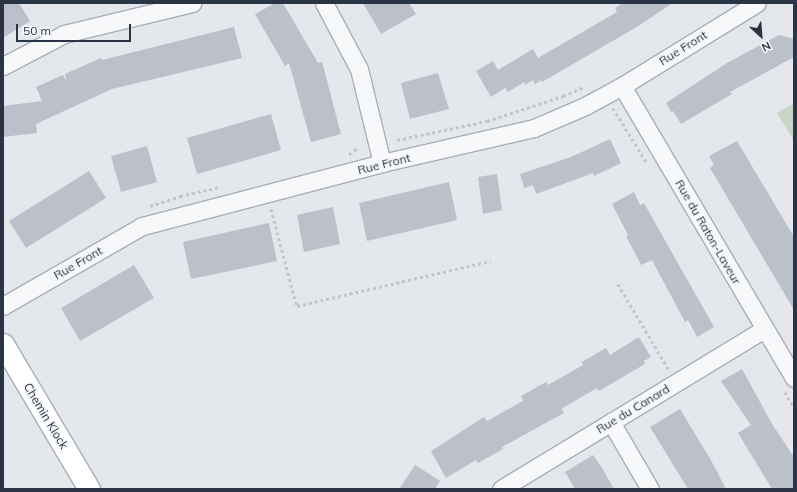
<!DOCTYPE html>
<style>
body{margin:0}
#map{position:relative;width:797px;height:492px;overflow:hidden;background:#e4e7ec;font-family:Mulish,sans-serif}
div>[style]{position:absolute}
.green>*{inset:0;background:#c9d6c5}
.building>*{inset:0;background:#bbc0ca}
.path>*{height:2.5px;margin-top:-1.25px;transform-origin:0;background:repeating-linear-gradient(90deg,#c2c5cb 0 3px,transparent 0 6px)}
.roads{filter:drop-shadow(1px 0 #a9aeb7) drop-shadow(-1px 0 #a9aeb7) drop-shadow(0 1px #a9aeb7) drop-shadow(0 -1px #a9aeb7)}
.minor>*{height:17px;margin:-8.5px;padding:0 8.5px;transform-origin:8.5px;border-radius:8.5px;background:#f7f8fa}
.major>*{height:21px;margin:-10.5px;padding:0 10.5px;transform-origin:10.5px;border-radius:10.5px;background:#fff}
span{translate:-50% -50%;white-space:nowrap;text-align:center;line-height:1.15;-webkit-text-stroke:3.5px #f4f6f9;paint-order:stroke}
.street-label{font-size:12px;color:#2b3445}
.frame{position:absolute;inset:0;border:4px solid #2b3445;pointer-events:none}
.north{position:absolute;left:741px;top:16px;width:40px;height:40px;-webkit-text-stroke:3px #f4f6f9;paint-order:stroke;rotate:154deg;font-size:11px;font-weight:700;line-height:16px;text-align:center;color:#2b3445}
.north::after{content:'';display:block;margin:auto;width:14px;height:18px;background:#2b3445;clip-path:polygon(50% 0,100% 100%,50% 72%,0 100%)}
.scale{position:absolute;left:16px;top:24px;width:115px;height:18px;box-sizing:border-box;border:2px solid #2b3445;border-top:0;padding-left:5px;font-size:12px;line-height:14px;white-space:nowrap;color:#2b3445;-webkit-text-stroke:3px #f4f6f9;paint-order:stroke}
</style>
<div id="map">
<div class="green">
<div style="clip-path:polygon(794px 103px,794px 141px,777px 113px)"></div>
</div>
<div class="building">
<div style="clip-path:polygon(3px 3px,19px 3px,30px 21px,3px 38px)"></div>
<div style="clip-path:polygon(275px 3px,283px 3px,318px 63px,322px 62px,341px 134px,311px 142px,289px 63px,285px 66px,255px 14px)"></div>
<div style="clip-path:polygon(363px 3px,409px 3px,416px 14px,381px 34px)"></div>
<div style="clip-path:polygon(623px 3px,673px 3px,635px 28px,542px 82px,541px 80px,535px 84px,533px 80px,525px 85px,524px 82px,508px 92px,505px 88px,491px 97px,476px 71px,493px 61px,498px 70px,533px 49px,538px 58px,617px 12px,615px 8px)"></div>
<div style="clip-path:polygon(234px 27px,242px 58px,112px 89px,36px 124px,37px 133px,3px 137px,3px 106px,42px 101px,36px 87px,63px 75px,67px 82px,65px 74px,101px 58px,102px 60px)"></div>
<div style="clip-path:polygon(779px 35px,794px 39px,794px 57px,730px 92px,732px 94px,681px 124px,673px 111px,671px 112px,666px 103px,727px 63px)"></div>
<div style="clip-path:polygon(438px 73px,449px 109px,410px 119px,401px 83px)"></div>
<div style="clip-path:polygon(271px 114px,281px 150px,197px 174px,187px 138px)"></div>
<div style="clip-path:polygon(610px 139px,621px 163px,594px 176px,593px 173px,536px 194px,533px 185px,524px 188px,520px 174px,571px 157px)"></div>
<div style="clip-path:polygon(737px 141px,794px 237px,794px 310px,710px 168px,714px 165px,709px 156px)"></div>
<div style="clip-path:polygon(147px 146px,157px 182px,121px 192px,111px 156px)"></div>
<div style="clip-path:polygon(89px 171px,106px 198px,26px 248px,9px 221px)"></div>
<div style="clip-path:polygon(497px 174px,502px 210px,483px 214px,478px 177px)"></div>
<div style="clip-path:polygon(449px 182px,457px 220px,367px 241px,359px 203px)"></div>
<div style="clip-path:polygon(634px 192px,640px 205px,644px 203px,714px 327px,697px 337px,688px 320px,685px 322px,652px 260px,641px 265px,626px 236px,628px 235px,612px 204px)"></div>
<div style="clip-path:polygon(333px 207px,340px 244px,304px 252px,297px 215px)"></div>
<div style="clip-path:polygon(269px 223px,277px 261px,191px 279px,183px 242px)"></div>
<div style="clip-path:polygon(134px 265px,154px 298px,80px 341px,61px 308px)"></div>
<div style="clip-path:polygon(639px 337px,651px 357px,644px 361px,645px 364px,599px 391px,597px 388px,561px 409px,564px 413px,502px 447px,503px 449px,478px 463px,476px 460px,446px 478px,431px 451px,484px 417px,487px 421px,523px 401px,521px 396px,546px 382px,548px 385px,583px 365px,582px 362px,606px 348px,610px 355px)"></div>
<div style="clip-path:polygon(742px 369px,772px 424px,794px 457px,794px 489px,772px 489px,738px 433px,751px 425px,721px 381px)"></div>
<div style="clip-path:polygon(680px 409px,712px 462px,726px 489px,688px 489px,650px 427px)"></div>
<div style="clip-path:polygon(593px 455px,602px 468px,614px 489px,575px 489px,565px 472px)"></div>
<div style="clip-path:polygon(415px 465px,440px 481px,435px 489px,399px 489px)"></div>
</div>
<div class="path">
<div style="left:613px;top:108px;width:65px;rotate:58.3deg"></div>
<div style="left:397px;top:140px;width:92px;rotate:-11.9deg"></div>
<div style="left:487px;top:121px;width:80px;rotate:-18.2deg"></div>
<div style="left:563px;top:96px;width:23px;rotate:-23deg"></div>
<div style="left:349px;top:154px;width:11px;rotate:-34deg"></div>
<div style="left:150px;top:206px;width:32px;rotate:-18deg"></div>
<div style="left:180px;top:196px;width:41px;rotate:-12.7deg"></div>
<div style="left:271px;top:209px;width:100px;rotate:75deg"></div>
<div style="left:297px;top:306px;width:199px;rotate:-13.1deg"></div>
<div style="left:618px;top:284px;width:100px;rotate:59.3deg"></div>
<div style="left:785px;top:392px;width:17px;rotate:59deg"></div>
</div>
<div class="roads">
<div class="minor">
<div style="left:324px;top:3px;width:75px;rotate:62.1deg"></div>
<div style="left:359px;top:69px;width:97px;rotate:76.3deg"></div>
<div style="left:3px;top:66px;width:69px;rotate:-27.7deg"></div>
<div style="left:64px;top:34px;width:132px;rotate:-13.6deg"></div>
<div style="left:622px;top:86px;width:339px;rotate:59.5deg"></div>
<div style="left:3px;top:306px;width:160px;rotate:-29.9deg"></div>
<div style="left:142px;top:226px;width:248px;rotate:-14.7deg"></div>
<div style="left:382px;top:163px;width:156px;rotate:-13deg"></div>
<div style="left:534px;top:128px;width:56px;rotate:-23.3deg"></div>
<div style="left:585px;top:106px;width:42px;rotate:-28.4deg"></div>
<div style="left:622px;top:86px;width:158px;rotate:-31.6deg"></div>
<div style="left:611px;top:422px;width:78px;rotate:59.8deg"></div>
<div style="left:501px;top:489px;width:308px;rotate:-31.3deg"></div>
</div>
<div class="major">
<div style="left:3px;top:344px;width:169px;rotate:59.3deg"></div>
</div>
</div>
<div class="street-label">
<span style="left:683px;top:48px;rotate:-32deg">Rue Front</span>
<span style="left:384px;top:164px;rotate:-14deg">Rue Front</span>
<span style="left:708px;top:232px;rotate:60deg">Rue du Raton-Laveur</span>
<span style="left:78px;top:263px;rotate:-30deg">Rue Front</span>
<span style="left:633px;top:409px;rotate:-31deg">Rue du Canard</span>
<span style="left:46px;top:416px;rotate:59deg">Chemin Klock</span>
</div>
<div class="frame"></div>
<div class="north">N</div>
<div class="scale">50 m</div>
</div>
